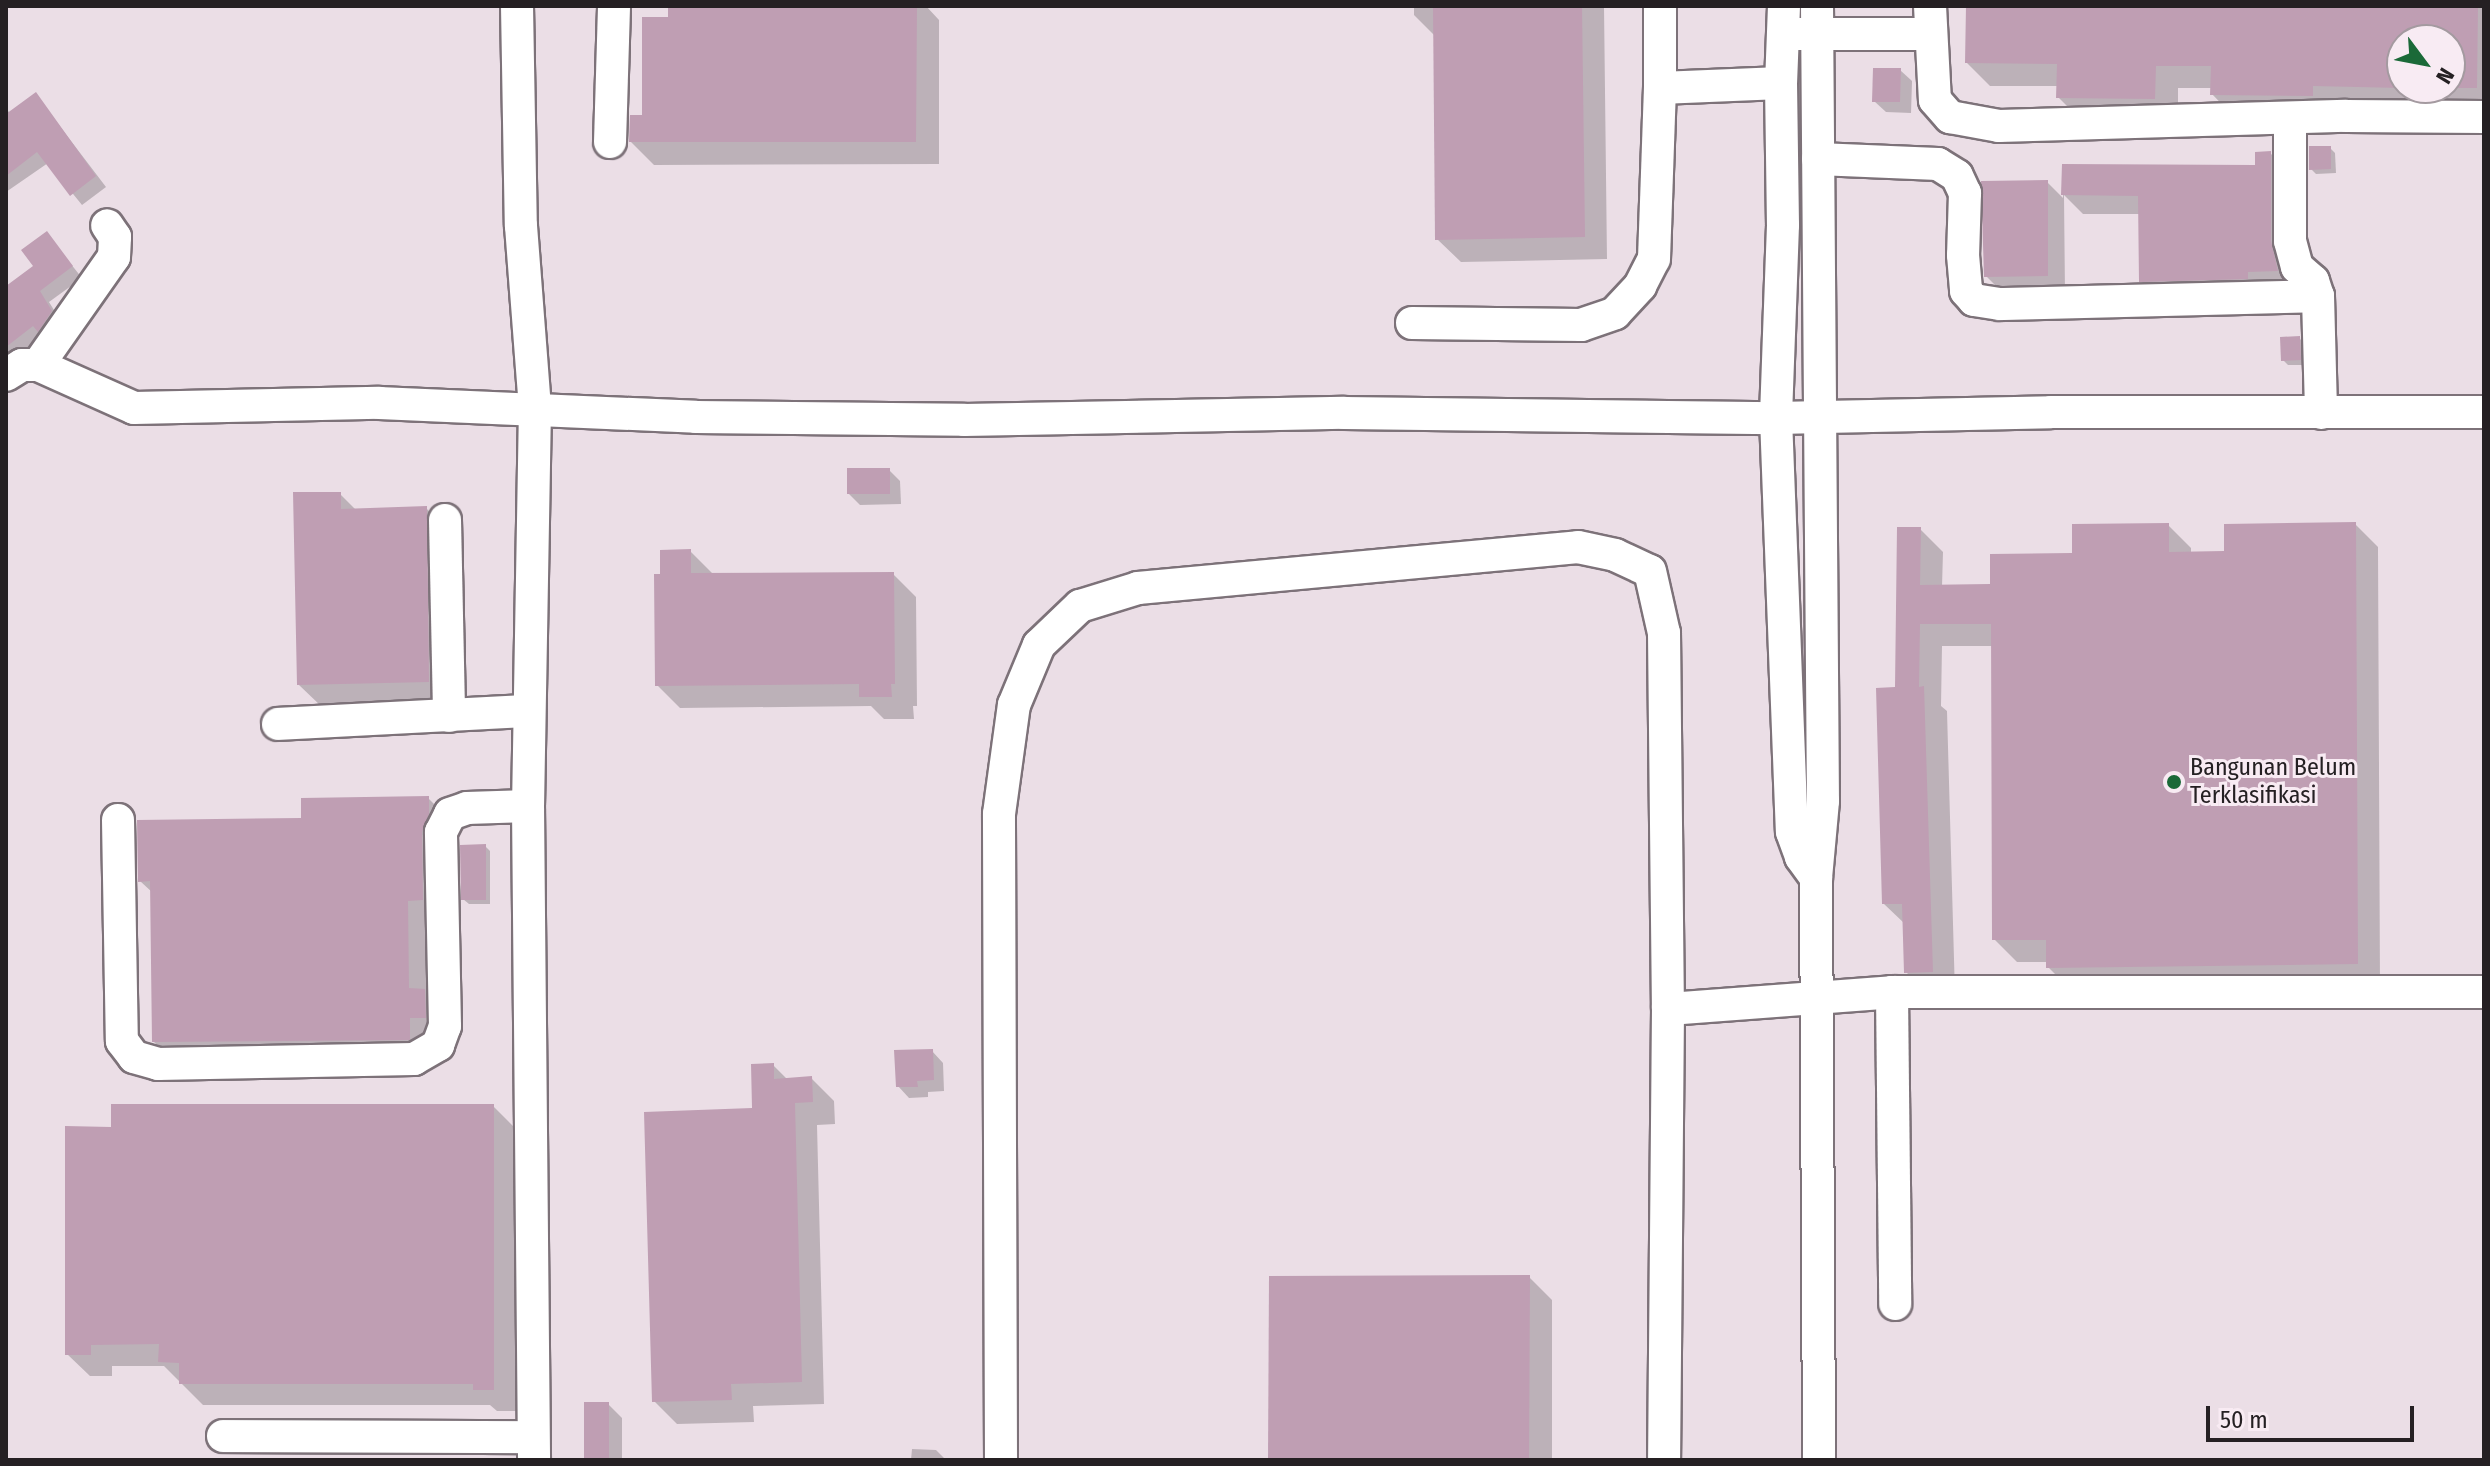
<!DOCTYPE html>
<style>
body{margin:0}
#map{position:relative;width:2490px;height:1466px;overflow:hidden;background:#ebdee6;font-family:"Fira Sans Condensed",sans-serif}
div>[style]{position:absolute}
.shadow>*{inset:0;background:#0003}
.building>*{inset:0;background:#bf9eb3}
.roads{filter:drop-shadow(2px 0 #7d7279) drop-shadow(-2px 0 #7d7279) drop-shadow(0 2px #7d7279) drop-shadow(0 -2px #7d7279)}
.minor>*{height:32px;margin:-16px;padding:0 16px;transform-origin:16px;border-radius:16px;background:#fff}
.dots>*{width:22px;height:22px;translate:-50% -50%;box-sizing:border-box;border:4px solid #f8ebf3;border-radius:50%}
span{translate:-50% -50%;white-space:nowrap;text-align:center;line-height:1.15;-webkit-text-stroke:6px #f8ebf3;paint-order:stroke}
.poi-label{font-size:24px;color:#252023}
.left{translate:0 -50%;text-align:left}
.frame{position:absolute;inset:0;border:8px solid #252023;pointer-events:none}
.north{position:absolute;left:2386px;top:24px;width:80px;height:80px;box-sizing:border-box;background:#f8ebf3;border:2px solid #a49aa0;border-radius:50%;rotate:122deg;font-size:22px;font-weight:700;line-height:32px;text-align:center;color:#252023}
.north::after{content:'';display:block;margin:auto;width:28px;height:36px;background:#1b6938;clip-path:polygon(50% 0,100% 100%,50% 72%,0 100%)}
.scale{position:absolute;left:2206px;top:1406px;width:208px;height:36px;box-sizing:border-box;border:4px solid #252023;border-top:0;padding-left:10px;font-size:24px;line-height:28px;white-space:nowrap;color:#252023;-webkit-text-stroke:6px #f8ebf3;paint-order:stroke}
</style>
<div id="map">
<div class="shadow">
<div style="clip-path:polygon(670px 6px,926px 6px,939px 20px,939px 164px,654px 165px,631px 142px,644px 117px,670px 19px)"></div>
<div style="clip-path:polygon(1414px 6px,1604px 6px,1607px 259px,1461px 262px,1437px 239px,1435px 36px,1414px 15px)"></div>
<div style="clip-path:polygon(evenodd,1968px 6px,2484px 6px,2484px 110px,2235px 118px,2212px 94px,2212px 88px,2178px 88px,2178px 121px,2081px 120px,2058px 97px,2059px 86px,1990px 86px,1967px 63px,1968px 6px,2402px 40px,2450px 40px,2450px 88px,2402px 88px,2402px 40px)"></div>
<div style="clip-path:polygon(1900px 70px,1912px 81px,1911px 113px,1886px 112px,1874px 101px)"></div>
<div style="clip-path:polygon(36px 95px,106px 187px,82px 205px,48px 163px,6px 192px,6px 110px,11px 113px)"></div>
<div style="clip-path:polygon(2330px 148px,2335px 153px,2336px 173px,2316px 174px,2311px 169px)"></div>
<div style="clip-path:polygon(2270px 153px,2290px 172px,2296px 289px,2160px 300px,2141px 281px,2140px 214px,2083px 214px,2064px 195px,2065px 293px,2003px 293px,1986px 276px,2047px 182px,2063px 198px,2064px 166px,2257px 167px)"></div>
<div style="clip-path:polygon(47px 234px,82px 278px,49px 302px,62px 323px,13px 360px,6px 353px,6px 288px,36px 266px)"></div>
<div style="clip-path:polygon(2299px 338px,2304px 343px,2305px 365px,2288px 365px,2283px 360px)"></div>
<div style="clip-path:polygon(889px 470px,900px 481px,901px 504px,860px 505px,849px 494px)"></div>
<div style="clip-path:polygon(340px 494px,356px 510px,426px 508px,448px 531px,451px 704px,322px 707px,299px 685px)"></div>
<div style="clip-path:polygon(2355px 524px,2378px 547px,2380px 986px,2071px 990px,2048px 967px,2048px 962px,2017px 962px,1994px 939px,1993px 646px,1942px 646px,1941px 706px,1947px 711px,1955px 994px,1929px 995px,1906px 972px,1905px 924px,1884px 904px,1897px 689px,1920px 529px,1943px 552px,1942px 587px,1992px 586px,2168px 525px,2191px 548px,2191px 554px,2226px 553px)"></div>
<div style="clip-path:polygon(690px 551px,714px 575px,893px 574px,916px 597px,917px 706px,913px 706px,914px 719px,884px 719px,871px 706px,680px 708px,657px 685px,662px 576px)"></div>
<div style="clip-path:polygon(428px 798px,451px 821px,431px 1062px,177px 1065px,154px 1042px,153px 893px,140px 881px,303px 820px)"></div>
<div style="clip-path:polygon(485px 846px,490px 851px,490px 904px,469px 904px,463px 899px)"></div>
<div style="clip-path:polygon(932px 1051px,943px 1063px,944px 1091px,928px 1092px,928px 1097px,909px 1098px,898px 1086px)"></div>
<div style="clip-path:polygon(773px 1065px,788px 1080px,811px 1078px,834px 1101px,835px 1124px,817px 1125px,824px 1404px,753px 1406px,754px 1422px,677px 1424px,654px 1401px)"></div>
<div style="clip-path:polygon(493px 1106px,515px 1128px,516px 1411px,497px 1411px,490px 1405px,203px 1405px,164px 1366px,112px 1366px,112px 1376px,90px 1376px,67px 1354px,113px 1129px)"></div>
<div style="clip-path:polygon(1529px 1277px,1552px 1300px,1552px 1460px,1270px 1460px)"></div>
<div style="clip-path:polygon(608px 1404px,622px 1418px,622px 1460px,586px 1460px)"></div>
<div style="clip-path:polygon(912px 1449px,936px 1450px,946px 1460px,911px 1460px)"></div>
</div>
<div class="building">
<div style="clip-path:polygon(668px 6px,917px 6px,916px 142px,629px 142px,630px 115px,642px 115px,642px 17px,668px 17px)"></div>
<div style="clip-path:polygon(1433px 6px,1582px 6px,1585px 237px,1435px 240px)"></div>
<div style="clip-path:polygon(1966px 6px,2478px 6px,2477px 88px,2450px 88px,2450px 40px,2402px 40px,2402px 88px,2313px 86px,2313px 96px,2210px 95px,2211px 66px,2156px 66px,2155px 99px,2056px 98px,2057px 64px,1965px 63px)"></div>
<div style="clip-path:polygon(1873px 68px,1901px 68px,1900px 102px,1872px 102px)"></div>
<div style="clip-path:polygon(36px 92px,96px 176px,70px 196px,37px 152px,6px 176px,6px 114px)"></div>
<div style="clip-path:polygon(2309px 146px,2331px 146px,2331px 169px,2309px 170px)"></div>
<div style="clip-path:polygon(2271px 151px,2271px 241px,2278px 271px,2248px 272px,2248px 279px,2139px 282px,2138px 196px,2061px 195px,2062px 164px,2255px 165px,2255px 152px)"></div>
<div style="clip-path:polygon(2048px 180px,2048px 276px,1984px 277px,1981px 181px)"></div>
<div style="clip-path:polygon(47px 231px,73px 266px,40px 291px,52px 311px,38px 332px,33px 326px,6px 347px,6px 286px,33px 266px,21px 250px)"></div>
<div style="clip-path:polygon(2300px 336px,2301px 360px,2281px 361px,2280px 337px)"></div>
<div style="clip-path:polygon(847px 468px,890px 468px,890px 494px,847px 494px)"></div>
<div style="clip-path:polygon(293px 492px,341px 492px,341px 509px,427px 506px,429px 682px,297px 685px)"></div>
<div style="clip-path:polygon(2356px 522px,2358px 964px,2046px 968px,2046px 940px,1992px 940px,1991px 624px,1920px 624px,1919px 687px,1924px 686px,1933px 972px,1904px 973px,1902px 904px,1882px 904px,1876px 688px,1895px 687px,1897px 527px,1921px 527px,1920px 585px,1990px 584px,1990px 554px,2072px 553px,2072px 524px,2169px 523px,2169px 552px,2224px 551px,2224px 524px)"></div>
<div style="clip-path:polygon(691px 549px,691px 573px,894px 572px,895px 684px,891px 684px,892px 697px,859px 697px,859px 684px,655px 686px,654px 574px,660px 574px,660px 550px)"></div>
<div style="clip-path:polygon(429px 796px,429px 814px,422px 832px,423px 900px,408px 901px,409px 988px,425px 989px,426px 1018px,410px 1018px,410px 1040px,152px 1042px,150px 881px,138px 882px,137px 820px,301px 818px,301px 798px)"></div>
<div style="clip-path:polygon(486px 844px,486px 900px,461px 900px,460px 845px)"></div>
<div style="clip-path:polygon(933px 1049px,934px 1080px,917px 1081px,918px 1087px,896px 1087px,894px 1050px)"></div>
<div style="clip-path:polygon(774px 1063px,774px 1079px,812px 1076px,813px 1102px,795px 1103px,802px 1382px,731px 1384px,732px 1400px,652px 1402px,644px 1112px,752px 1108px,751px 1064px)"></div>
<div style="clip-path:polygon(111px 1104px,494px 1104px,494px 1390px,473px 1390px,473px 1384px,179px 1384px,179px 1363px,158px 1362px,159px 1344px,91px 1345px,91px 1355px,65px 1355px,65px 1126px,111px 1127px)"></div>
<div style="clip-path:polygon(1530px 1275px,1529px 1460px,1268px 1460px,1269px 1276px)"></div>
<div style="clip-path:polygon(584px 1402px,609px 1402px,609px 1460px,584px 1460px)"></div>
</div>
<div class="roads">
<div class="minor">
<div style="left:517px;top:6px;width:220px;rotate:89deg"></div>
<div style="left:521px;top:226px;width:182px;rotate:85.6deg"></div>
<div style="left:535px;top:407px;width:399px;rotate:91deg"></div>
<div style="left:528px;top:806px;width:654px;rotate:89.47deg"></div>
<div style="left:1660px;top:6px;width:82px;rotate:90deg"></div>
<div style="left:1660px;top:88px;width:121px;rotate:-2.4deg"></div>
<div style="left:1784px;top:6px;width:77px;rotate:92.2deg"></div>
<div style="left:1781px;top:83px;width:142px;rotate:89.2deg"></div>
<div style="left:1783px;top:225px;width:193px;rotate:92.1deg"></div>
<div style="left:1776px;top:418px;width:414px;rotate:87.8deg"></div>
<div style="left:1792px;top:832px;width:27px;rotate:70deg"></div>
<div style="left:1801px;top:857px;width:26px;rotate:54deg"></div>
<div style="left:1817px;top:6px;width:795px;rotate:89.57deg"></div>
<div style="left:1823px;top:801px;width:77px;rotate:95.2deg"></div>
<div style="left:1816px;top:878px;width:582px;rotate:89.7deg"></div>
<div style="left:1930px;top:6px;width:94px;rotate:87deg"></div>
<div style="left:1935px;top:100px;width:23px;rotate:49deg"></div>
<div style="left:1950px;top:117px;width:50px;rotate:10.4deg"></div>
<div style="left:1999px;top:126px;width:347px;rotate:-1.7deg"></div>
<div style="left:2346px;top:116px;width:138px;rotate:0.4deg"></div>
<div style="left:1795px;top:34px;width:136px"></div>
<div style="left:2290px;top:118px;width:123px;rotate:90deg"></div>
<div style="left:2290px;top:241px;width:27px;rotate:75deg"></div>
<div style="left:2297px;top:267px;width:21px;rotate:41deg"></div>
<div style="left:2313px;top:281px;width:16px;rotate:72deg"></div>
<div style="left:2318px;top:296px;width:117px;rotate:88.5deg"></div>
<div style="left:610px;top:142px;width:136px;rotate:-88.3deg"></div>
<div style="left:1818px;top:159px;width:120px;rotate:2.4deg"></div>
<div style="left:1938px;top:164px;width:22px;rotate:32deg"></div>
<div style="left:1957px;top:176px;width:19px;rotate:65deg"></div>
<div style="left:1965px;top:193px;width:62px;rotate:91.8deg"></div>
<div style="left:1963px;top:255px;width:36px;rotate:85deg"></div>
<div style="left:1966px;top:291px;width:12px;rotate:48deg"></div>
<div style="left:1974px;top:300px;width:26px;rotate:9deg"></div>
<div style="left:2000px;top:304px;width:318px;rotate:-1.4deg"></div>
<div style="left:1412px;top:323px;width:169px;rotate:0.7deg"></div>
<div style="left:1581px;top:325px;width:36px;rotate:-19deg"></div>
<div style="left:1615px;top:313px;width:37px;rotate:-47deg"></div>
<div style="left:1640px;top:286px;width:30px;rotate:-63deg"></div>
<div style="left:1654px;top:259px;width:171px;rotate:-88deg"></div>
<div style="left:38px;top:365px;width:132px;rotate:-54.9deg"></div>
<div style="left:114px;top:257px;width:20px;rotate:-87deg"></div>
<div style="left:115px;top:237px;width:14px;rotate:-124deg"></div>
<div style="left:6px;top:375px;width:19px;rotate:-32deg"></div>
<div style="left:22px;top:365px;width:16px"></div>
<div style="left:38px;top:365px;width:105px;rotate:24.1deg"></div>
<div style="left:134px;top:408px;width:245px;rotate:-1.2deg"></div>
<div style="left:379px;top:403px;width:317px;rotate:2.5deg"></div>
<div style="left:696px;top:417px;width:268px;rotate:0.6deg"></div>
<div style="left:964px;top:420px;width:380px;rotate:-1.1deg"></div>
<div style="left:1344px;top:413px;width:432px;rotate:0.7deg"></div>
<div style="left:1776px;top:418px;width:275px;rotate:-1.2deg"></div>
<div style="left:2051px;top:412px;width:433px"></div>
<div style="left:445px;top:520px;width:196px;rotate:88.8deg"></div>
<div style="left:278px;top:724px;width:251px;rotate:-3deg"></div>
<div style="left:118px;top:820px;width:221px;rotate:89deg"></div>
<div style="left:122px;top:1041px;width:20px;rotate:53deg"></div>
<div style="left:134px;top:1057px;width:25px;rotate:16deg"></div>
<div style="left:158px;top:1064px;width:256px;rotate:-1.1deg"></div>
<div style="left:414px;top:1059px;width:28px;rotate:-30deg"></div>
<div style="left:438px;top:1045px;width:20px;rotate:-70deg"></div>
<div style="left:445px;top:1026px;width:194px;rotate:-91.2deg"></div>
<div style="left:441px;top:832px;width:20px;rotate:-63deg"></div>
<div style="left:450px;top:814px;width:18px;rotate:-19deg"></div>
<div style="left:467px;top:808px;width:61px;rotate:-1.9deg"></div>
<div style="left:1892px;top:992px;width:312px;rotate:89.4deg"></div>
<div style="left:1668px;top:1009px;width:225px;rotate:-4.3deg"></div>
<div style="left:1892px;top:992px;width:592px"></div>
<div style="left:223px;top:1436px;width:308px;rotate:0.2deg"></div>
<div style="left:1001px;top:1460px;width:646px;rotate:-90.18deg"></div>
<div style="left:999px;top:814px;width:110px;rotate:-82.2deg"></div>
<div style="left:1014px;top:705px;width:65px;rotate:-67.4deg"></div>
<div style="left:1039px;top:645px;width:57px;rotate:-43.6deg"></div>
<div style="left:1080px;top:606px;width:61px;rotate:-17.2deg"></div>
<div style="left:1138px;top:588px;width:442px;rotate:-5.3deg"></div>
<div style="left:1578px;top:547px;width:38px;rotate:12deg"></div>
<div style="left:1615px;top:555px;width:38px;rotate:25deg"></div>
<div style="left:1650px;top:571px;width:64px;rotate:77.3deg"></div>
<div style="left:1664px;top:633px;width:376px;rotate:89.4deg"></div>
<div style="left:1668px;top:1009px;width:451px;rotate:90.5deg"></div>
</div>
</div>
<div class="dots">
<div style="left:2174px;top:782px;background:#1b6938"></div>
</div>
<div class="poi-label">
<span class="left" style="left:2190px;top:782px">Bangunan Belum<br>Terklasifikasi</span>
</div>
<div class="frame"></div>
<div class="north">N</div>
<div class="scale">50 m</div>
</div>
